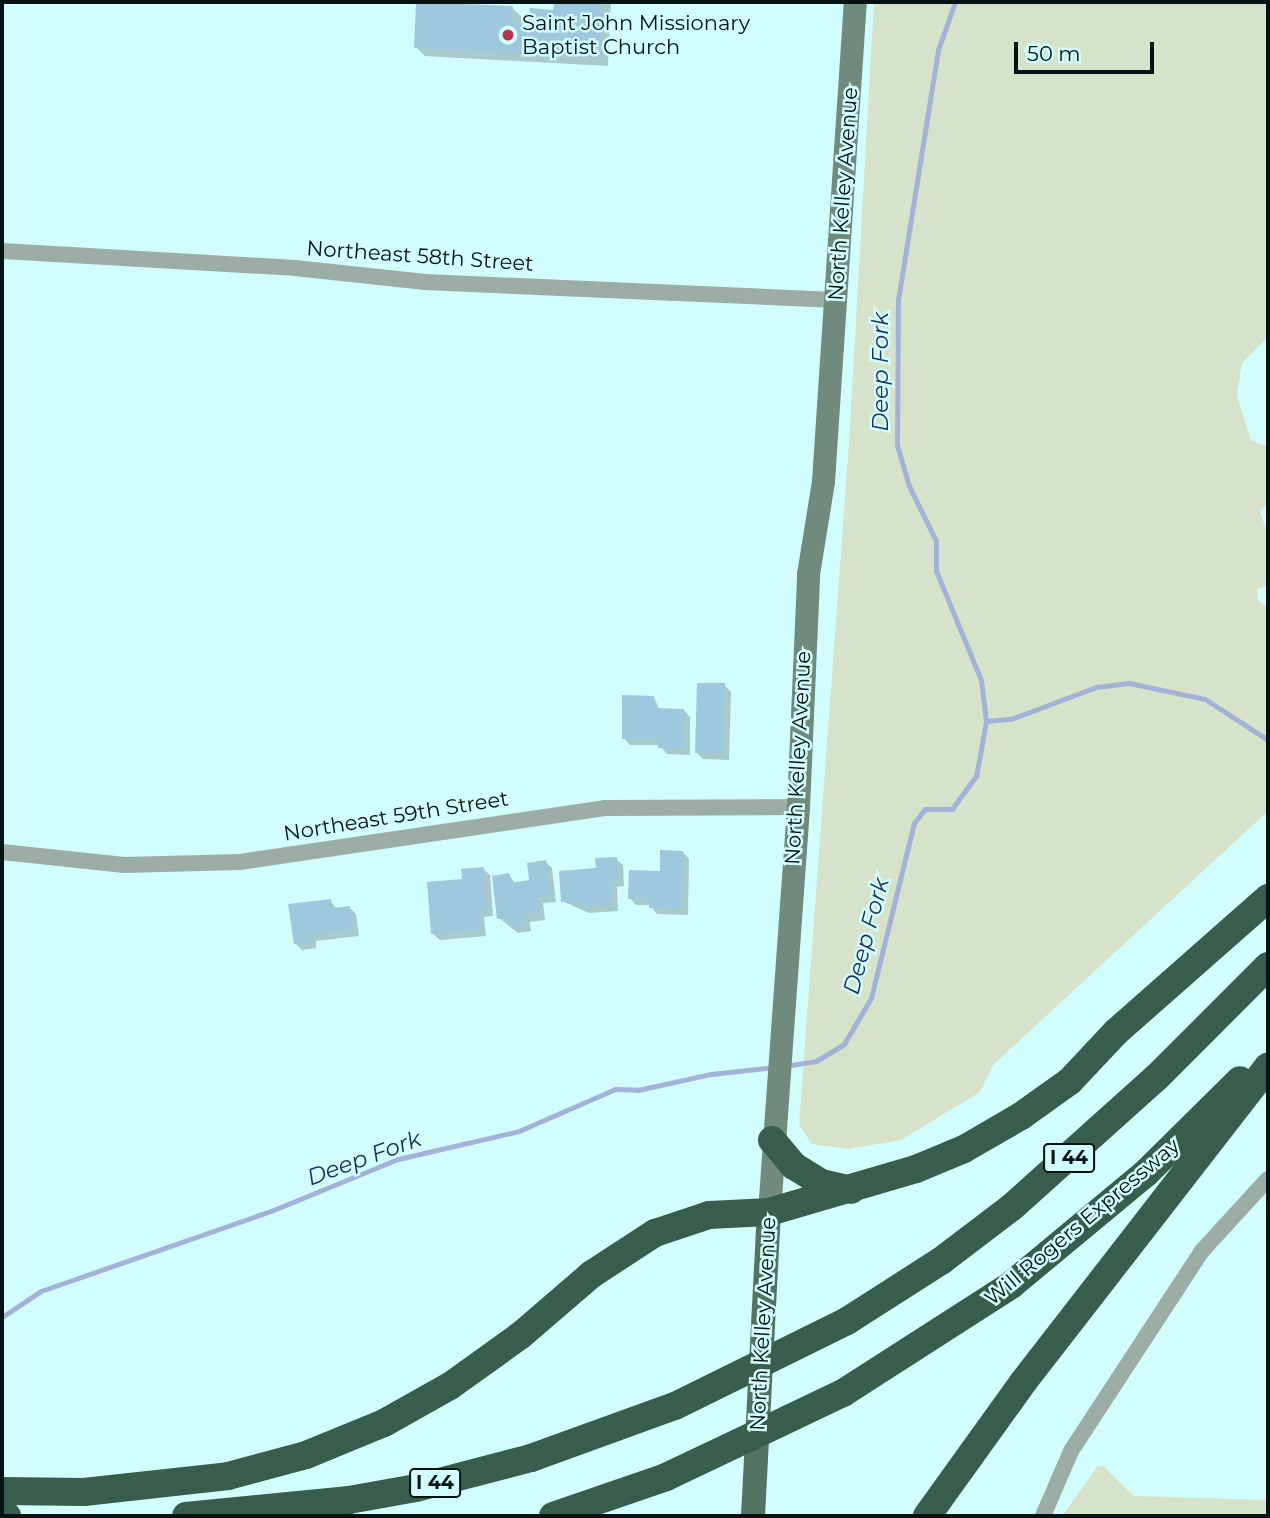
<!DOCTYPE html>
<style>
body{margin:0}
#map{position:relative;width:1270px;height:1518px;overflow:hidden;background:#d2fdfd;font-family:Montserrat,sans-serif}
div>[style]{position:absolute}
.green>*{inset:0;background:#d6e2ca}
.shadow>*{inset:0;background:#0003}
.stream>*{height:5px;margin:-2.5px;padding:0 2.5px;transform-origin:2.5px;border-radius:2.5px;background:#a3b3d7}
.building>*{inset:0;background:#9ec8de}
.street>*{height:16px;margin:-8px;padding:0 8px;transform-origin:8px;border-radius:8px;background:#9bada4}
.secondary>*{height:23px;margin:-11.5px;padding:0 11.5px;transform-origin:11.5px;border-radius:11.5px;background:#708b7d}
.primary>*{height:24px;margin:-12px;padding:0 12px;transform-origin:12px;border-radius:12px;background:#527362}
.highway>*{height:28px;margin:-14px;padding:0 14px;transform-origin:14px;border-radius:14px;background:#375e4c}
.highway-bridge>*{height:28px;margin:-14px;padding:0 14px;transform-origin:14px;border-radius:14px;background:#375e4c}
.dots>*{width:19px;height:19px;translate:-50% -50%;box-sizing:border-box;border:4px solid #d2fdfd;border-radius:50%}
span{translate:-50% -50%;white-space:nowrap;text-align:center;line-height:1.15;-webkit-text-stroke:5px #d2fdfd;paint-order:stroke}
.shield-label span{padding:2px 5px;background:#d2fdfd;border:2px solid;border-radius:5px;-webkit-text-stroke-width:0}
.shield-label{font-size:19px;color:#031212;font-weight:700}
.poi-label{font-size:21px;color:#031212}
.left{translate:0 -50%;text-align:left}
.street-label{font-size:21px;color:#031212}
.water-label{font-size:23px;color:#20315f;font-style:italic}
.frame{position:absolute;inset:0;border:4px solid #031212;pointer-events:none}
.scale{position:absolute;left:1014px;top:42px;width:140px;height:32px;box-sizing:border-box;border:4px solid #031212;border-top:0;padding-left:9px;font-size:21px;line-height:24px;white-space:nowrap;color:#031212;-webkit-text-stroke:5px #d2fdfd;paint-order:stroke}
</style>
<div id="map">
<div class="green">
<div style="clip-path:polygon(874px 2px,1268px 2px,1268px 337px,1242px 363px,1237px 396px,1251px 440px,1268px 447px,1268px 503px,1260px 511px,1268px 536px,1268px 585px,1257px 589px,1258px 600px,1268px 609px,1268px 811px,993px 1065px,980px 1092px,901px 1140px,848px 1149px,812px 1144px,799px 1125px,849px 444px)"></div>
<div style="clip-path:polygon(1103px 1466px,1134px 1496px,1268px 1500px,1268px 1516px,1062px 1516px,1097px 1467px)"></div>
</div>
<div class="shadow">
<div style="clip-path:polygon(418px 2px,512px 8px,522px 17px,521px 24px,531px 25px,555px 11px,556px 2px,611px 2px,608px 66px,425px 56px,416px 47px)"></div>
<div style="clip-path:polygon(724px 685px,731px 692px,729px 760px,703px 759px,696px 752px)"></div>
<div style="clip-path:polygon(654px 698px,660px 710px,684px 710px,690px 717px,690px 755px,667px 754px,660px 745px,630px 745px,624px 738px)"></div>
<div style="clip-path:polygon(683px 852px,689px 859px,688px 915px,657px 914px,650px 905px,636px 905px,630px 898px)"></div>
<div style="clip-path:polygon(616px 859px,623px 865px,624px 886px,617px 887px,618px 911px,589px 913px,562px 901px)"></div>
<div style="clip-path:polygon(546px 862px,552px 868px,556px 902px,543px 903px,545px 920px,530px 922px,531px 931px,518px 933px,499px 918px,509px 875px,516px 884px,531px 882px)"></div>
<div style="clip-path:polygon(483px 869px,490px 875px,493px 916px,484px 917px,486px 936px,440px 940px,433px 934px)"></div>
<div style="clip-path:polygon(330px 901px,337px 909px,349px 907px,356px 914px,359px 936px,316px 941px,316px 948px,302px 950px,295px 943px)"></div>
</div>
<div class="stream">
<div style="left:986px;top:721px;width:25px;rotate:-5deg"></div>
<div style="left:1011px;top:719px;width:91px;rotate:-20.6deg"></div>
<div style="left:1096px;top:687px;width:33px;rotate:-7deg"></div>
<div style="left:1129px;top:683px;width:78px;rotate:11.9deg"></div>
<div style="left:1205px;top:699px;width:75px;rotate:33.1deg"></div>
<div style="left:785px;top:1066px;width:31px;rotate:-9deg"></div>
<div style="left:816px;top:1061px;width:33px;rotate:-31deg"></div>
<div style="left:844px;top:1044px;width:53px;rotate:-59.6deg"></div>
<div style="left:871px;top:998px;width:180px;rotate:-76.2deg"></div>
<div style="left:914px;top:823px;width:18px;rotate:-52deg"></div>
<div style="left:925px;top:809px;width:27px"></div>
<div style="left:952px;top:809px;width:41px;rotate:-54deg"></div>
<div style="left:976px;top:776px;width:21px;rotate:-79deg"></div>
<div style="left:980px;top:755px;width:35px;rotate:-80deg"></div>
<div style="left:986px;top:721px;width:41px;rotate:-97deg"></div>
<div style="left:981px;top:680px;width:118px;rotate:-112.4deg"></div>
<div style="left:936px;top:571px;width:30px;rotate:-90deg"></div>
<div style="left:936px;top:541px;width:61px;rotate:-116.1deg"></div>
<div style="left:909px;top:486px;width:43px;rotate:-106.3deg"></div>
<div style="left:897px;top:445px;width:145px;rotate:-89.6deg"></div>
<div style="left:898px;top:300px;width:253px;rotate:-80.9deg"></div>
<div style="left:938px;top:50px;width:51px;rotate:-70.5deg"></div>
<div style="left:2px;top:1317px;width:47px;rotate:-33.7deg"></div>
<div style="left:41px;top:1291px;width:244px;rotate:-19.2deg"></div>
<div style="left:271px;top:1211px;width:137px;rotate:-22.3deg"></div>
<div style="left:398px;top:1159px;width:124px;rotate:-13deg"></div>
<div style="left:519px;top:1131px;width:105px;rotate:-23.6deg"></div>
<div style="left:615px;top:1089px;width:23px;rotate:2deg"></div>
<div style="left:638px;top:1090px;width:75px;rotate:-12.4deg"></div>
<div style="left:711px;top:1074px;width:64px;rotate:-6.2deg"></div>
</div>
<div class="building">
<div style="clip-path:polygon(416px 2px,513px 6px,512px 22px,529px 23px,530px 8px,553px 10px,554px 2px,602px 2px,600px 58px,414px 48px)"></div>
<div style="clip-path:polygon(697px 683px,725px 683px,723px 754px,695px 753px)"></div>
<div style="clip-path:polygon(622px 695px,654px 696px,654px 708px,684px 709px,684px 749px,658px 748px,658px 739px,622px 739px)"></div>
<div style="clip-path:polygon(660px 850px,683px 851px,682px 909px,649px 908px,649px 899px,628px 899px,629px 870px,660px 871px)"></div>
<div style="clip-path:polygon(617px 857px,618px 880px,611px 881px,612px 905px,581px 907px,580px 901px,561px 902px,559px 871px,596px 868px,595px 858px)"></div>
<div style="clip-path:polygon(546px 860px,551px 896px,537px 897px,539px 913px,524px 915px,526px 925px,510px 927px,509px 918px,497px 919px,492px 876px,509px 873px,511px 883px,529px 880px,527px 863px)"></div>
<div style="clip-path:polygon(484px 867px,487px 910px,479px 911px,480px 930px,431px 934px,427px 882px,462px 879px,461px 869px)"></div>
<div style="clip-path:polygon(331px 899px,332px 908px,350px 906px,353px 930px,310px 935px,311px 942px,294px 944px,288px 904px)"></div>
</div>
<div class="street">
<div style="left:2px;top:251px;width:293px;rotate:3.3deg"></div>
<div style="left:295px;top:268px;width:131px;rotate:6.1deg"></div>
<div style="left:425px;top:282px;width:411px;rotate:2.5deg"></div>
<div style="left:2px;top:852px;width:123px;rotate:6.1deg"></div>
<div style="left:124px;top:865px;width:116px;rotate:-1.5deg"></div>
<div style="left:240px;top:862px;width:370px;rotate:-8.4deg"></div>
<div style="left:606px;top:808px;width:192px;rotate:-0.3deg"></div>
<div style="left:1043px;top:1516px;width:71px;rotate:-66.7deg"></div>
<div style="left:1071px;top:1451px;width:238px;rotate:-56.8deg"></div>
<div style="left:1201px;top:1252px;width:99px;rotate:-47.5deg"></div>
</div>
<div class="secondary">
<div style="left:769px;top:1212px;width:406px;rotate:-85.9deg"></div>
<div style="left:798px;top:807px;width:233px;rotate:-87.5deg"></div>
<div style="left:808px;top:574px;width:94px;rotate:-80.8deg"></div>
<div style="left:823px;top:481px;width:480px;rotate:-86.2deg"></div>
</div>
<div class="primary">
<div style="left:753px;top:1516px;width:304px;rotate:-87deg"></div>
</div>
<div class="highway">
<div style="left:772px;top:1140px;width:34px;rotate:50deg"></div>
<div style="left:794px;top:1166px;width:32px;rotate:32deg"></div>
<div style="left:821px;top:1183px;width:31px;rotate:13deg"></div>
<div style="left:847px;top:1321px;width:112px;rotate:-32.6deg"></div>
<div style="left:941px;top:1261px;width:89px;rotate:-37.3deg"></div>
<div style="left:1012px;top:1207px;width:195px;rotate:-41.9deg"></div>
<div style="left:1157px;top:1077px;width:157px;rotate:-45deg"></div>
<div style="left:843px;top:1393px;width:200px;rotate:-32.7deg"></div>
<div style="left:1011px;top:1285px;width:175px;rotate:-39.7deg"></div>
<div style="left:1146px;top:1173px;width:132px;rotate:-44.7deg"></div>
<div style="left:2px;top:1491px;width:82px;rotate:0.7deg"></div>
<div style="left:84px;top:1492px;width:145px;rotate:-6.3deg"></div>
<div style="left:228px;top:1476px;width:81px;rotate:-15.1deg"></div>
<div style="left:306px;top:1455px;width:84px;rotate:-22.3deg"></div>
<div style="left:384px;top:1423px;width:76px;rotate:-29.3deg"></div>
<div style="left:450px;top:1386px;width:87px;rotate:-35.7deg"></div>
<div style="left:521px;top:1335px;width:94px;rotate:-40.7deg"></div>
<div style="left:592px;top:1274px;width:75px;rotate:-33.1deg"></div>
<div style="left:655px;top:1233px;width:57px;rotate:-18.4deg"></div>
<div style="left:709px;top:1215px;width:60px;rotate:-2.9deg"></div>
<div style="left:769px;top:1212px;width:153px;rotate:-16.3deg"></div>
<div style="left:916px;top:1169px;width:52px;rotate:-22.6deg"></div>
<div style="left:964px;top:1149px;width:66px;rotate:-30.1deg"></div>
<div style="left:1021px;top:1116px;width:60px;rotate:-35.5deg"></div>
<div style="left:1070px;top:1081px;width:67px;rotate:-46.8deg"></div>
<div style="left:1116px;top:1032px;width:203px;rotate:-41.4deg"></div>
<div style="left:2px;top:1516px;width:5px"></div>
<div style="left:186px;top:1516px;width:164px;rotate:-5.6deg"></div>
<div style="left:349px;top:1500px;width:68px;rotate:-10.2deg"></div>
<div style="left:416px;top:1488px;width:119px;rotate:-14.6deg"></div>
<div style="left:531px;top:1458px;width:153px;rotate:-19.9deg"></div>
<div style="left:553px;top:1516px;width:120px;rotate:-19deg"></div>
<div style="left:927px;top:1516px;width:166px;rotate:-54.3deg"></div>
<div style="left:1024px;top:1381px;width:398px;rotate:-52.2deg"></div>
</div>
<div class="highway-bridge">
<div style="left:675px;top:1406px;width:192px;rotate:-26.3deg"></div>
<div style="left:666px;top:1477px;width:196px;rotate:-25.4deg"></div>
</div>
<div class="dots">
<div style="left:508px;top:35px;background:#bd2e55"></div>
</div>
<div class="shield-label">
<span style="left:1069px;top:1158px">I 44</span>
<span style="left:435px;top:1483px">I 44</span>
</div>
<div class="poi-label">
<span class="left" style="left:522px;top:35px">Saint John Missionary<br>Baptist Church</span>
</div>
<div class="street-label">
<span style="left:843px;top:194px;rotate:-86deg">North Kelley Avenue</span>
<span style="left:420px;top:256px;rotate:4deg">Northeast 58th Street</span>
<span style="left:798px;top:758px;rotate:-87deg">North Kelley Avenue</span>
<span style="left:396px;top:816px;rotate:-9deg">Northeast 59th Street</span>
<span style="left:1082px;top:1222px;rotate:-40deg">Will Rogers Expressway</span>
<span style="left:763px;top:1324px;rotate:-87deg">North Kelley Avenue</span>
</div>
<div class="water-label">
<span style="left:880px;top:372px;rotate:-90deg">Deep Fork</span>
<span style="left:866px;top:936px;rotate:-75deg">Deep Fork</span>
<span style="left:364px;top:1158px;rotate:-20deg">Deep Fork</span>
</div>
<div class="frame"></div>
<div class="scale">50 m</div>
</div>
